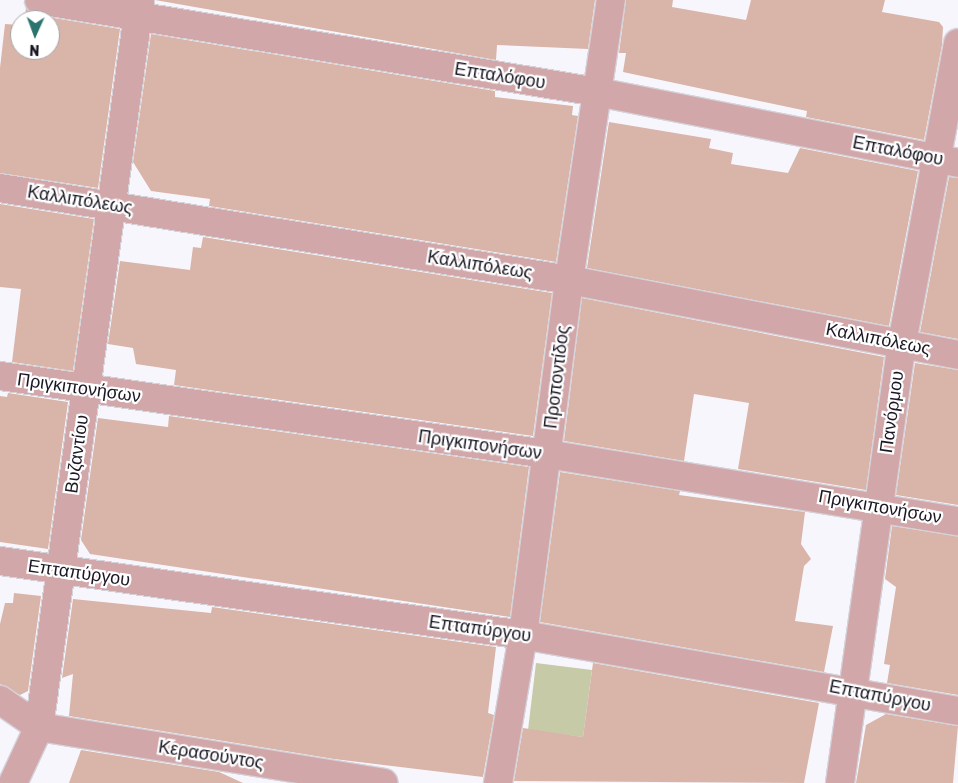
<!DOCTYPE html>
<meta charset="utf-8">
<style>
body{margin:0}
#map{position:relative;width:958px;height:783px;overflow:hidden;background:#f8f6fd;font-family:Rubik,sans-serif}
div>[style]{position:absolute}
.green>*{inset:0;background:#c7caa7}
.building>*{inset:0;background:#d9b4a9}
.roads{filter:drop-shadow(1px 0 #d5d2da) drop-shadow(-1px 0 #d5d2da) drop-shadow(0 1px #d5d2da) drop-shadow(0 -1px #d5d2da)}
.street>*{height:28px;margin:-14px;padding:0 14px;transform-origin:14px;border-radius:14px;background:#d1a7aa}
span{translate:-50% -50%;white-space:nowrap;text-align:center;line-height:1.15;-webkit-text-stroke:4.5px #fff;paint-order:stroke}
.street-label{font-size:18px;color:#1b1824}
.north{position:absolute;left:10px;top:10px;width:50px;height:50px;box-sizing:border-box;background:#fff;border:1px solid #a4a3a7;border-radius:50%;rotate:182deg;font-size:14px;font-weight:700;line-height:20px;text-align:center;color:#1b1824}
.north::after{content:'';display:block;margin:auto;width:18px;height:22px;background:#2a736e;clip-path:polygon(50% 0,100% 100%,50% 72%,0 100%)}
</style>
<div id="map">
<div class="green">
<div style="clip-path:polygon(536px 663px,592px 670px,583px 737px,528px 730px)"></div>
</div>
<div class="building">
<div style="clip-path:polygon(155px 0,595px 0,588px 49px,497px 45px,496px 60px)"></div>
<div style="clip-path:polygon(626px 0,673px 0,672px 7px,746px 20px,751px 0,885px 0,882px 12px,939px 22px,943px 27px,942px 45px,924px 140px,806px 117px,807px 111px,623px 72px,626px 53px,619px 53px)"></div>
<div style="clip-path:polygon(26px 7px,36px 15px,120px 29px,98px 188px,0 173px,0 68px,5px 24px,20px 25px,20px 50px,50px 50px,50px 20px,25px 20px)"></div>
<div style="clip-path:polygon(151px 34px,495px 91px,495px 97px,573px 106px,572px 115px,578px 116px,556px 262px,209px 206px,210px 199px,151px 191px,133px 162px)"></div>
<div style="clip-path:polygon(609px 122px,711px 139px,709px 148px,733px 153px,731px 164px,788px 173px,800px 148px,918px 171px,889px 326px,587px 268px)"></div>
<div style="clip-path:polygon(949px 177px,958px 178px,958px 339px,920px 332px)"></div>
<div style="clip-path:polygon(0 204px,94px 219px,73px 371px,12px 362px,21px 289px,0 287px)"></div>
<div style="clip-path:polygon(203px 237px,552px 293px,533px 436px,174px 385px,176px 370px,136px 364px,133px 348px,108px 344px,120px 261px,190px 270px,193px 247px,201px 248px)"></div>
<div style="clip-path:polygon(582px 298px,884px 357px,866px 490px,738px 469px,749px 403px,694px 394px,684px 461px,564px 441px)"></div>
<div style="clip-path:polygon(915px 363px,958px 370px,958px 505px,896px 495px)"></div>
<div style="clip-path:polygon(8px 393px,68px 402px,48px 549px,0 542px,0 396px,7px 397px)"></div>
<div style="clip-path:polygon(169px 416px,529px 467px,510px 617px,90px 554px,81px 540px,98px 418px,168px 427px)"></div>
<div style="clip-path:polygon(560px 472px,680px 491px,679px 495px,805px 512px,801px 544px,811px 559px,804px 566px,795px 621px,833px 626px,824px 672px,540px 622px)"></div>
<div style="clip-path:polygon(892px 526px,958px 536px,958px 695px,887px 683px,890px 665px,884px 664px,896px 587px,885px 579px)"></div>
<div style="clip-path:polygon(14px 593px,41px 596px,28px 691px,20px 695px,0 684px,0 624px,5px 603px,13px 603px)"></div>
<div style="clip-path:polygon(73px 599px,211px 613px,212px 607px,496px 647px,488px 713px,494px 715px,483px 777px,334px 759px,69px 716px,73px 674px,62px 678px)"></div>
<div style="clip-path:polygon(593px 663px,819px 703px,804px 783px,514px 781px,523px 728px,583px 737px)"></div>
<div style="clip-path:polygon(886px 714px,958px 726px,953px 783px,856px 783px,866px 725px)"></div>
<div style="clip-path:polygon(81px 750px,219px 772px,243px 783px,69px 783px)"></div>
</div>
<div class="roads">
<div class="street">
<div style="left:39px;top:0;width:566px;rotate:9.36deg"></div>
<div style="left:597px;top:92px;width:368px;rotate:11.1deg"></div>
<div style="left:0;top:188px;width:576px;rotate:9.18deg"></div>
<div style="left:569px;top:280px;width:396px;rotate:10.9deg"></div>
<div style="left:0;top:376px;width:553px;rotate:8.12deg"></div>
<div style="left:547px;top:454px;width:416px;rotate:9.3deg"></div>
<div style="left:0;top:561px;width:528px;rotate:8.05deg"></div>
<div style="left:523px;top:635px;width:442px;rotate:9.9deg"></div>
<div style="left:0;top:700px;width:47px;rotate:34.7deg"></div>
<div style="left:39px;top:727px;width:349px;rotate:9.2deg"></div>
<div style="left:13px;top:783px;width:62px;rotate:-65.1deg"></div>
<div style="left:39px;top:727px;width:734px;rotate:-82.09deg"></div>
<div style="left:498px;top:783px;width:150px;rotate:-80.4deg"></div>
<div style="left:523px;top:635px;width:358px;rotate:-82.6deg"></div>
<div style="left:569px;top:280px;width:283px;rotate:-81.5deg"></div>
<div style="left:840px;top:783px;width:444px;rotate:-82deg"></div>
<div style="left:902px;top:343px;width:305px;rotate:-79.4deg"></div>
</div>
</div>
<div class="street-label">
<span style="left:500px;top:76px;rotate:9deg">Επταλόφου</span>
<span style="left:898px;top:151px;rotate:11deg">Επταλόφου</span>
<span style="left:80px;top:200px;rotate:9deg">Καλλιπόλεως</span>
<span style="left:480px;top:265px;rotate:9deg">Καλλιπόλεως</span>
<span style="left:878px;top:339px;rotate:11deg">Καλλιπόλεως</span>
<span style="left:557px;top:377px;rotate:-83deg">Προποντίδος</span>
<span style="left:79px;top:388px;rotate:8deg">Πριγκιπονήσων</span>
<span style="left:892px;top:412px;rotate:-82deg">Πανόρμου</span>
<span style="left:480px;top:445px;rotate:8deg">Πριγκιπονήσων</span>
<span style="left:77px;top:454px;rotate:-82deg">Βυζαντίου</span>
<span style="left:880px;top:507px;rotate:10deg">Πριγκιπονήσων</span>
<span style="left:79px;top:573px;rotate:8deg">Επταπύργου</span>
<span style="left:480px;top:629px;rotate:8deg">Επταπύργου</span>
<span style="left:880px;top:696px;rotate:11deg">Επταπύργου</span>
<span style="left:211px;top:755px;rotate:9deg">Κερασούντος</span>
</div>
<div class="north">N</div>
</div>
